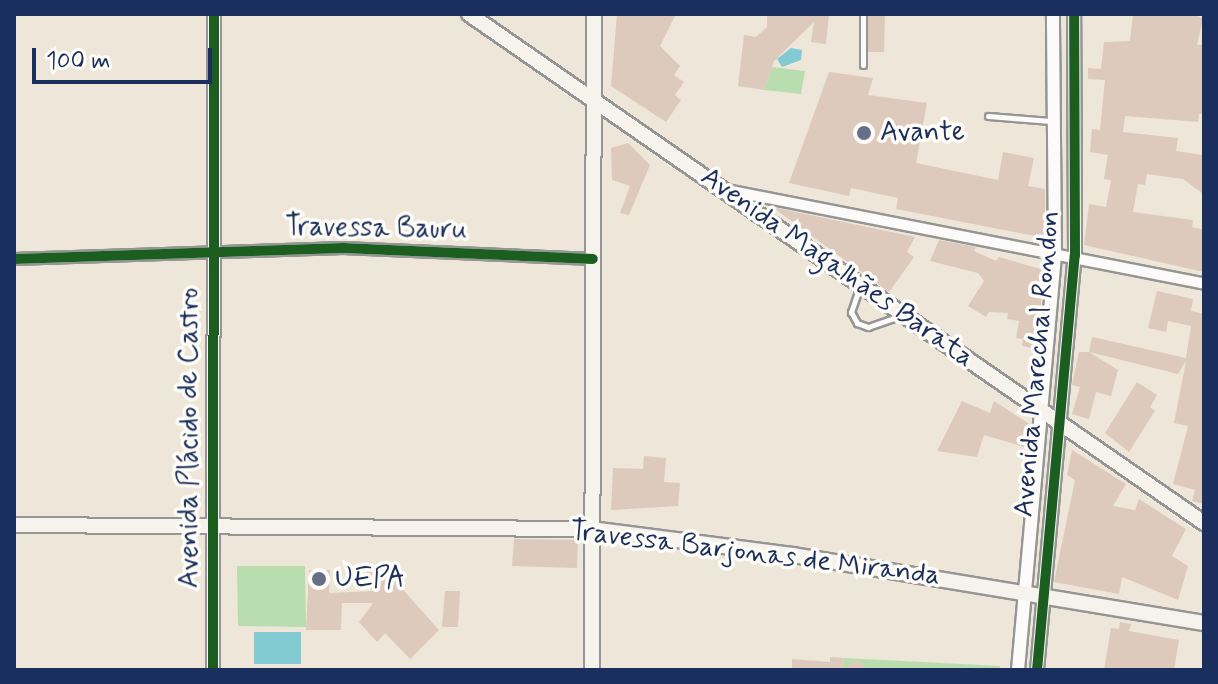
<!DOCTYPE html>
<meta charset="utf-8">
<style>
body{margin:0}
#map{position:relative;width:1218px;height:684px;overflow:hidden;background:#eee6d9;font-family:Mynerve,sans-serif}
div>[style]{position:absolute}
.green>*{inset:0;background:#baddb0}
.water>*{inset:0;background:#82cbd3}
.building>*{inset:0;background:#ddcabc}
.roads{filter:drop-shadow(2px 0 #959595) drop-shadow(-2px 0 #959595) drop-shadow(0 2px #959595) drop-shadow(0 -2px #959595)}
.service>*{height:5px;margin:-2.5px;padding:0 2.5px;transform-origin:2.5px;border-radius:2.5px;background:#fcfbf9}
.minor>*{height:10px;margin:-5px;padding:0 5px;transform-origin:5px;border-radius:5px;background:#fcfbf9}
.tertiary>*{height:12px;margin:-6px;padding:0 6px;transform-origin:6px;border-radius:6px;background:#fcfbf9}
.secondary>*{height:14px;margin:-7px;padding:0 7px;transform-origin:7px;border-radius:7px;background:#f6f2ec}
.cycleway>*{height:10px;margin:-5px;padding:0 5px;transform-origin:5px;border-radius:5px;background:#1b5e20}
.dots>*{width:22px;height:22px;translate:-50% -50%;box-sizing:border-box;border:4px solid #fdfcf7;border-radius:50%}
span{translate:-50% -50%;white-space:nowrap;text-align:center;line-height:1.15;-webkit-text-stroke:7px #fdfcf7;paint-order:stroke}
.poi-label{font-size:28px;color:#1b2f5e}
.left{translate:0 -50%;text-align:left}
.street-label{font-size:28px;color:#1b2f5e}
.frame{position:absolute;inset:0;border:16px solid #1b2f5e;pointer-events:none}
.scale{position:absolute;left:32px;top:48px;width:180px;height:36px;box-sizing:border-box;border:4px solid #1b2f5e;border-top:0;padding-left:10px;font-size:24px;line-height:28px;white-space:nowrap;color:#1b2f5e;-webkit-text-stroke:6px #fdfcf7;paint-order:stroke}
</style>
<div id="map">
<div class="green">
<div style="clip-path:polygon(772px 67px,805px 71px,801px 94px,764px 90px)"></div>
<div style="clip-path:polygon(237px 566px,305px 566px,306px 627px,238px 626px)"></div>
<div style="clip-path:polygon(844px 658px,1000px 666px,1000px 670px,842px 670px)"></div>
</div>
<div class="water">
<div style="clip-path:polygon(791px 48px,802px 50px,801px 60px,782px 67px,777px 59px)"></div>
<div style="clip-path:polygon(254px 632px,301px 632px,301px 664px,254px 664px)"></div>
</div>
<div class="building">
<div style="clip-path:polygon(617px 14px,676px 14px,660px 46px,680px 66px,674px 75px,684px 82px,675px 95px,681px 100px,666px 122px,611px 86px)"></div>
<div style="clip-path:polygon(767px 14px,829px 14px,826px 44px,811px 42px,814px 22px,774px 61px,764px 90px,738px 86px,744px 35px,756px 37px,767px 27px)"></div>
<div style="clip-path:polygon(868px 14px,885px 14px,884px 52px,868px 52px)"></div>
<div style="clip-path:polygon(1133px 14px,1193px 14px,1203px 19px,1197px 45px,1202px 45px,1204px 114px,1199px 114px,1198px 122px,1125px 116px,1123px 132px,1178px 138px,1176px 151px,1203px 155px,1202px 193px,1183px 179px,1147px 174px,1145px 185px,1138px 184px,1133px 212px,1193px 220px,1192px 227px,1204px 230px,1204px 272px,1084px 245px,1089px 204px,1106px 207px,1111px 180px,1104px 179px,1108px 155px,1090px 152px,1092px 129px,1100px 130px,1105px 80px,1088px 79px,1088px 68px,1101px 69px,1104px 42px,1130px 41px)"></div>
<div style="clip-path:polygon(829px 72px,873px 78px,868px 95px,927px 103px,916px 163px,998px 180px,1003px 152px,1034px 158px,1028px 186px,1045px 189px,1045px 238px,896px 209px,898px 198px,851px 188px,849px 196px,789px 183px)"></div>
<div style="clip-path:polygon(628px 143px,650px 165px,629px 215px,620px 213px,630px 186px,612px 180px,611px 148px)"></div>
<div style="clip-path:polygon(772px 207px,915px 237px,907px 252px,914px 257px,889px 292px)"></div>
<div style="clip-path:polygon(939px 240px,976px 247px,974px 251px,996px 261px,999px 257px,1044px 270px,1037px 349px,1022px 346px,1023px 339px,1016px 338px,1019px 321px,1007px 319px,1008px 313px,989px 312px,986px 317px,968px 306px,984px 281px,978px 273px,930px 261px)"></div>
<div style="clip-path:polygon(1157px 291px,1193px 299px,1191px 311px,1204px 314px,1204px 504px,1192px 501px,1195px 490px,1173px 484px,1188px 426px,1174px 423px,1186px 361px,1178px 374px,1089px 352px,1092px 337px,1186px 358px,1191px 326px,1168px 321px,1166px 332px,1148px 328px)"></div>
<div style="clip-path:polygon(1079px 352px,1089px 352px,1118px 370px,1111px 396px,1096px 392px,1089px 419px,1072px 414px,1080px 387px,1072px 385px)"></div>
<div style="clip-path:polygon(1137px 382px,1157px 395px,1150px 407px,1155px 411px,1129px 452px,1105px 433px)"></div>
<div style="clip-path:polygon(962px 401px,990px 413px,994px 401px,1031px 425px,1028px 448px,984px 435px,977px 457px,937px 451px)"></div>
<div style="clip-path:polygon(1072px 450px,1126px 484px,1113px 506px,1135px 510px,1139px 499px,1186px 529px,1172px 556px,1188px 566px,1178px 600px,1122px 577px,1119px 594px,1054px 582px,1075px 480px,1067px 475px)"></div>
<div style="clip-path:polygon(644px 456px,666px 458px,664px 482px,680px 483px,678px 506px,611px 510px,613px 468px,643px 469px)"></div>
<div style="clip-path:polygon(514px 539px,578px 540px,577px 568px,512px 566px)"></div>
<div style="clip-path:polygon(378px 562px,439px 630px,410px 659px,385px 633px,377px 642px,359px 622px,373px 603px,342px 603px,341px 630px,306px 630px,309px 570px,330px 570px,329px 593px,373px 591px,361px 577px)"></div>
<div style="clip-path:polygon(445px 591px,460px 591px,458px 627px,442px 627px)"></div>
<div style="clip-path:polygon(1120px 622px,1131px 624px,1129px 631px,1179px 640px,1174px 670px,1104px 670px,1111px 628px,1119px 629px)"></div>
<div style="clip-path:polygon(830px 657px,844px 658px,842px 670px,858px 659px,866px 670px,792px 670px,792px 659px,830px 662px)"></div>
</div>
<div class="roads">
<div class="service">
<div style="left:863px;top:65px;width:51px;rotate:-90deg"></div>
<div style="left:988px;top:116px;width:63px;rotate:4.5deg"></div>
<div style="left:860px;top:286px;width:28px;rotate:109deg"></div>
<div style="left:851px;top:312px;width:13px;rotate:61deg"></div>
<div style="left:857px;top:323px;width:12px;rotate:20deg"></div>
<div style="left:868px;top:327px;width:34px;rotate:-19deg"></div>
</div>
<div class="minor">
<div style="left:727px;top:190px;width:486px;rotate:11.1deg"></div>
<div style="left:14px;top:259px;width:329px;rotate:-1.9deg"></div>
<div style="left:343px;top:248px;width:250px;rotate:2.5deg"></div>
</div>
<div class="tertiary">
<div style="left:213px;top:670px;width:656px;rotate:-89.91deg"></div>
<div style="left:1018px;top:670px;width:420px;rotate:-84.9deg"></div>
<div style="left:1055px;top:252px;width:238px;rotate:-90.5deg"></div>
<div style="left:1037px;top:670px;width:417px;rotate:-84.8deg"></div>
<div style="left:1075px;top:255px;width:241px;rotate:-90.2deg"></div>
</div>
<div class="secondary">
<div style="left:469px;top:14px;width:894px;rotate:34.7deg"></div>
<div style="left:14px;top:525px;width:578px;rotate:0.4deg"></div>
<div style="left:592px;top:529px;width:203px;rotate:7.4deg"></div>
<div style="left:793px;top:555px;width:417px;rotate:9.4deg"></div>
<div style="left:592px;top:670px;width:656px;rotate:-89.83deg"></div>
</div>
</div>
<div class="cycleway">
<div style="left:14px;top:259px;width:329px;rotate:-1.9deg"></div>
<div style="left:343px;top:248px;width:250px;rotate:2.5deg"></div>
<div style="left:213px;top:670px;width:656px;rotate:-89.91deg"></div>
<div style="left:1037px;top:670px;width:417px;rotate:-84.8deg"></div>
<div style="left:1075px;top:255px;width:241px;rotate:-90.2deg"></div>
</div>
<div class="dots">
<div style="left:864px;top:133px;background:#656f89"></div>
<div style="left:319px;top:579px;background:#656f89"></div>
</div>
<div class="poi-label">
<span class="left" style="left:880px;top:133px">Avante</span>
<span class="left" style="left:335px;top:579px">UEPA</span>
</div>
<div class="street-label">
<span style="left:376px;top:229px;rotate:1deg">Travessa Bauru</span>
<span style="left:837px;top:268px;rotate:35deg">Avenida Magalhães Barata</span>
<span style="left:1038px;top:364px;rotate:-85deg">Avenida Marechal Rondon</span>
<span style="left:190px;top:438px;rotate:-90deg">Avenida Plácido de Castro</span>
<span style="left:755px;top:554px;rotate:7deg">Travessa Barjonas de Miranda</span>
</div>
<div class="frame"></div>
<div class="scale">100 m</div>
</div>
